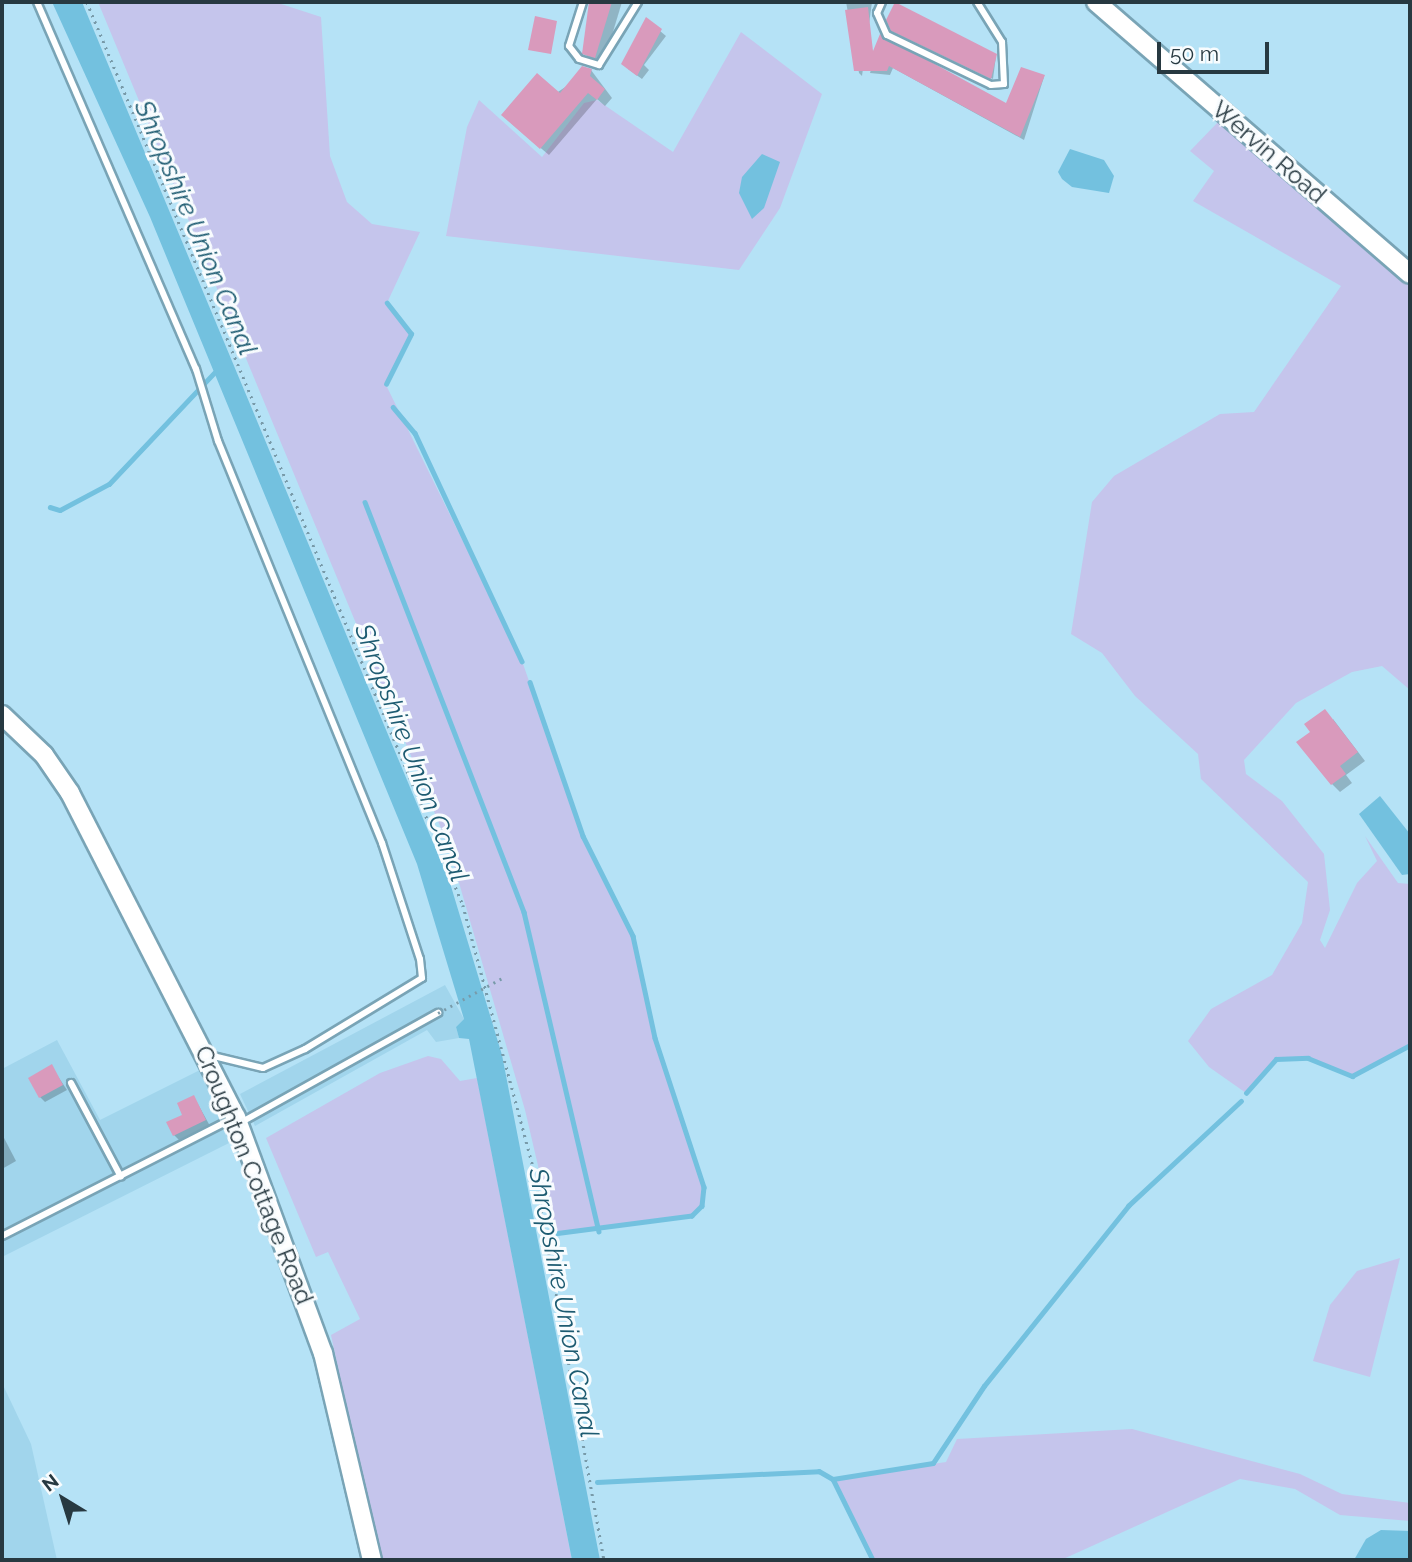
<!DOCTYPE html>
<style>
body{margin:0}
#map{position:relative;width:1412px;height:1562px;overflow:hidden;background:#b5e2f6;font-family:Raleway,sans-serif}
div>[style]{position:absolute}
.built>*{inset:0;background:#a1d5ec}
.green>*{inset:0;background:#c5c5ec}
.water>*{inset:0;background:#73c1df}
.shadow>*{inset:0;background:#0003}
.stream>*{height:4.5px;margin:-2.25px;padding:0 2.25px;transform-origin:2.25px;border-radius:2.25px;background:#73c1df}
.building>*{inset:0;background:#d99abc}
.path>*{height:2.5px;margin-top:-1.25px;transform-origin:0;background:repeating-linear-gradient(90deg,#789aa9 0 2px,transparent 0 7px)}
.roads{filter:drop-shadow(2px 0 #79a4b6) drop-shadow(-2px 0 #79a4b6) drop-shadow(0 2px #79a4b6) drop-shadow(0 -2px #79a4b6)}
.lane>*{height:6px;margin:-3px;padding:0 3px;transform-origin:3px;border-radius:3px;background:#fff}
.secondary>*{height:18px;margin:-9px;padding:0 9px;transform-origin:9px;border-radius:9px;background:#fff}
.path-bridge>*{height:2.5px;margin-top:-1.25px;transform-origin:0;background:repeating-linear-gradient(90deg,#789aa9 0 2px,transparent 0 7px)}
span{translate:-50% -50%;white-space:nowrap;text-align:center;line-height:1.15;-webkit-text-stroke:6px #f8fcfe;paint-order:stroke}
.street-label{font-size:24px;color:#273941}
.water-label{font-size:26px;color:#1d5b71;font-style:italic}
.frame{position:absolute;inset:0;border:4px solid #273941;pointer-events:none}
.north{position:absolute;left:28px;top:1464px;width:70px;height:70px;-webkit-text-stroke:5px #f8fcfe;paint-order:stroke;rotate:322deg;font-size:19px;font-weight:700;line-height:28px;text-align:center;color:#273941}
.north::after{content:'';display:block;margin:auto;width:24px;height:32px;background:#273941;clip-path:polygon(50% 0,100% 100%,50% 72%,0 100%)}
.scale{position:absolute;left:1157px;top:42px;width:112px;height:32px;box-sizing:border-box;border:4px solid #273941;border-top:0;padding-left:9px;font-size:21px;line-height:24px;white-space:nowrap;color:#273941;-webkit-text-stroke:5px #f8fcfe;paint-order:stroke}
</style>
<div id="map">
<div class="built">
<div style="clip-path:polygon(445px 985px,464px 1019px,456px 1027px,459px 1038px,436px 1042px,427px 1030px,255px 1126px,240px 1094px)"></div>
<div style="clip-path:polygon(57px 1040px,100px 1120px,202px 1069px,233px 1141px,2px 1257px,2px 1069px)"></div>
<div style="clip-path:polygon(2px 1383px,31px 1444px,57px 1560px,2px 1560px)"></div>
</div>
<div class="green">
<div style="clip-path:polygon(98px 2px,275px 2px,321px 17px,330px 156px,347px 202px,372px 224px,420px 232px,387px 303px,411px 334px,386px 385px,522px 661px,583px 836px,633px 936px,655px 1038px,704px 1187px,702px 1206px,692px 1216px,554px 1234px,525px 1110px,448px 845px)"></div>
<div style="clip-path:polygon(741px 32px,822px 94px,780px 208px,739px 270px,446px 236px,467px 127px,479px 100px,542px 157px,584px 103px,597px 100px,673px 152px)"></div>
<div style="clip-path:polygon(1219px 121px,1410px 283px,1410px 690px,1382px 666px,1352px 672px,1296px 703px,1244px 760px,1246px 774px,1282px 801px,1324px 854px,1330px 910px,1320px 940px,1325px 948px,1357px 883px,1377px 861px,1365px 836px,1398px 883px,1410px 884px,1410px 1045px,1352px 1076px,1308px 1058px,1276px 1059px,1246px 1093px,1209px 1067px,1188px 1041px,1211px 1009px,1272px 975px,1302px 923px,1308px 882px,1201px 779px,1198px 754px,1135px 696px,1102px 653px,1071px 634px,1092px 502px,1114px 476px,1220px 414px,1254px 412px,1341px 286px,1193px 201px,1214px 171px,1190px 151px)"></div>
<div style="clip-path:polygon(428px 1056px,441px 1059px,460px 1081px,477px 1078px,572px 1560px,379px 1560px,331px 1335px,360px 1319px,328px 1252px,316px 1257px,266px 1138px,380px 1073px)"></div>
<div style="clip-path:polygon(1400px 1258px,1370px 1377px,1313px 1361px,1330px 1305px,1357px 1271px)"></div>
<div style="clip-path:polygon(1132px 1429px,1300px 1474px,1342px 1494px,1410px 1503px,1410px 1521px,1340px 1515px,1295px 1489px,1240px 1479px,1061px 1560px,873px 1560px,833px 1479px,946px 1462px,957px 1439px)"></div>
</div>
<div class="water">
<div style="clip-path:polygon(52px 2px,82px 2px,450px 883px,502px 1055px,600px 1560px,572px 1560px,469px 1039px,459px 1038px,456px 1027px,464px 1019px,417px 864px,150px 217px)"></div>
<div style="clip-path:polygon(1070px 149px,1104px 160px,1114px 176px,1109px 193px,1072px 187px,1062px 179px,1058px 172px)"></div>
<div style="clip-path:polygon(762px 154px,780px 162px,764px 208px,752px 219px,739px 193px,742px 177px)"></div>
<div style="clip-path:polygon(1380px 796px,1410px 834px,1410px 874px,1402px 875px,1359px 814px)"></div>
<div style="clip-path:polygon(1381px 1530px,1410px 1531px,1410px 1560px,1354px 1560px,1366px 1539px)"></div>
</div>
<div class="shadow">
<div style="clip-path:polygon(590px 2px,622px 2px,603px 65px,584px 54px)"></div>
<div style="clip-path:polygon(846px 2px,872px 2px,862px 76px,859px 73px)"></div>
<div style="clip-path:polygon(647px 20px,666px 36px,644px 65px,649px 70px,642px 79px,628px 69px)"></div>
<div style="clip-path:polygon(895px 32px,996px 56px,993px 79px)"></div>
<div style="clip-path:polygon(881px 36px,1007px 105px,1044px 77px,1024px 140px,893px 68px,890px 75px,870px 73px)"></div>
<div style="clip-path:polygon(591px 70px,612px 98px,605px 106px,597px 99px,549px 155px,511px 123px)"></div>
<div style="clip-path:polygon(1333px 719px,1365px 761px,1346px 775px,1352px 783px,1340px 792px,1332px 784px)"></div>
<div style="clip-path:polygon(51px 1066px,67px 1090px,45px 1102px,40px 1097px)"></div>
<div style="clip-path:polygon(194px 1097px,210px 1126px,179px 1140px,174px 1135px)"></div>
<div style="clip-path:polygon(2px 1134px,16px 1161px,2px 1169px)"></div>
</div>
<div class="stream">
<div style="left:386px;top:384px;width:56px;rotate:-63.4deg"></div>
<div style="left:411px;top:334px;width:39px;rotate:-128deg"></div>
<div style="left:393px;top:407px;width:34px;rotate:50deg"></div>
<div style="left:415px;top:433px;width:252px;rotate:64.9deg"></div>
<div style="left:365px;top:502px;width:440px;rotate:68.8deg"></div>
<div style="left:524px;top:912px;width:328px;rotate:76.8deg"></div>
<div style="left:50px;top:507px;width:10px;rotate:17deg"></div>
<div style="left:60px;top:510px;width:55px;rotate:-28deg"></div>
<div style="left:109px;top:484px;width:153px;rotate:-46.6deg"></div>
<div style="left:530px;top:682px;width:163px;rotate:71deg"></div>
<div style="left:583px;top:836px;width:112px;rotate:63.4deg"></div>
<div style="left:633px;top:936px;width:104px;rotate:77.8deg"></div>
<div style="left:655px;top:1038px;width:157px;rotate:71.8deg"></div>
<div style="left:704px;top:1187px;width:19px;rotate:96deg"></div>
<div style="left:702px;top:1206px;width:14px;rotate:135deg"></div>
<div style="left:692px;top:1216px;width:139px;rotate:172.6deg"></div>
<div style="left:1246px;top:1093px;width:45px;rotate:-48.6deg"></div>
<div style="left:1276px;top:1059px;width:32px;rotate:-2deg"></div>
<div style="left:1308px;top:1058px;width:48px;rotate:22.2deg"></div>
<div style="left:1352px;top:1076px;width:66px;rotate:-28.1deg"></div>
<div style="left:833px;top:1479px;width:90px;rotate:63.7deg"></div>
<div style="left:597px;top:1482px;width:222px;rotate:-2.8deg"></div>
<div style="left:819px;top:1471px;width:16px;rotate:30deg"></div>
<div style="left:833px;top:1479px;width:101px;rotate:-9.1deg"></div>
<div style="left:933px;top:1463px;width:92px;rotate:-56.5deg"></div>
<div style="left:984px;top:1386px;width:231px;rotate:-51.3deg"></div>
<div style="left:1128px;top:1206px;width:154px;rotate:-42.9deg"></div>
</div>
<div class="building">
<div style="clip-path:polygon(589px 2px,612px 2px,595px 58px,582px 54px)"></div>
<div style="clip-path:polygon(895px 2px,997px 54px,991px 79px,891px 31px,886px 20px)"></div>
<div style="clip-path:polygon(868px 7px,873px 51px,880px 34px,1006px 103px,1021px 67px,1045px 75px,1020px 137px,889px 66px,887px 71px,854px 71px,845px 10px)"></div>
<div style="clip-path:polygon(535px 16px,557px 21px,551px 54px,528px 50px)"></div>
<div style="clip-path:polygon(646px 17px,662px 29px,637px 76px,621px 64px)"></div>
<div style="clip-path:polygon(582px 66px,592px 69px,590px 76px,605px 89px,597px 100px,588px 93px,540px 149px,501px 115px,537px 73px,560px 93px)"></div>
<div style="clip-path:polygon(1325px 709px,1358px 752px,1340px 766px,1346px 774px,1331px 785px,1296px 742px,1310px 732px,1304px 724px)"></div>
<div style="clip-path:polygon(52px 1064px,63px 1085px,39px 1098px,28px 1078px)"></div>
<div style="clip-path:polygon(194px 1095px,206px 1120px,173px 1136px,166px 1122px,182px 1115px,177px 1103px)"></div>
</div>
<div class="path">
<div style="left:87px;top:2px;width:978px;rotate:67.39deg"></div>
<div style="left:463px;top:905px;width:274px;rotate:75deg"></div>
<div style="left:534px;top:1170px;width:396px;rotate:79.8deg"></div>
</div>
<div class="roads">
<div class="lane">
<div style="left:37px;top:2px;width:400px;rotate:66.6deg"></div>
<div style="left:196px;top:369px;width:75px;rotate:73deg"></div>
<div style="left:218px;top:441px;width:434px;rotate:67.8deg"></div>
<div style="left:382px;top:843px;width:122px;rotate:71.9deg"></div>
<div style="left:420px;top:959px;width:19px;rotate:84deg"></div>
<div style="left:422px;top:978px;width:137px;rotate:148.7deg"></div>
<div style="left:305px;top:1049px;width:46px;rotate:155.7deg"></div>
<div style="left:263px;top:1068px;width:56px;rotate:-166.5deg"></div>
<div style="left:583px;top:2px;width:46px;rotate:107.7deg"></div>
<div style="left:569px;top:46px;width:16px;rotate:52deg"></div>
<div style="left:579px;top:59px;width:21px;rotate:17deg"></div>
<div style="left:599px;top:65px;width:74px;rotate:-58.2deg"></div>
<div style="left:882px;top:2px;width:12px;rotate:114deg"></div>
<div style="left:877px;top:13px;width:24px;rotate:66deg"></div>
<div style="left:887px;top:35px;width:115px;rotate:25.7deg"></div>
<div style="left:991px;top:85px;width:13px;rotate:-4deg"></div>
<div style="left:1004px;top:84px;width:42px;rotate:-92.7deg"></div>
<div style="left:1002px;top:42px;width:47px;rotate:-122deg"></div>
<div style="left:71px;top:1083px;width:106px;rotate:62deg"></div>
<div style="left:240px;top:1123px;width:227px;rotate:-29.1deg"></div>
<div style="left:2px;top:1236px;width:260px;rotate:-27deg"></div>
</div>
<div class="secondary">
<div style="left:1096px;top:2px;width:415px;rotate:40.9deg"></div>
<div style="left:2px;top:715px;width:58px;rotate:43.6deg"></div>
<div style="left:44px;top:755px;width:46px;rotate:55.6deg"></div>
<div style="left:70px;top:793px;width:364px;rotate:62.9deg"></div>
<div style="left:236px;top:1117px;width:252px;rotate:69.8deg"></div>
<div style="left:323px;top:1353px;width:213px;rotate:76.7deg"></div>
</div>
</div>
<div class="path-bridge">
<div style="left:438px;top:1013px;width:75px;rotate:-28.6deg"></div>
</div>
<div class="street-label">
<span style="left:1269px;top:152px;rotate:41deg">Wervin Road</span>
<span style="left:254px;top:1175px;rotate:68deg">Croughton Cottage Road</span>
</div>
<div class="water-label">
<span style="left:195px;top:228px;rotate:67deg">Shropshire Union Canal</span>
<span style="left:411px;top:753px;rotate:69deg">Shropshire Union Canal</span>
<span style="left:563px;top:1303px;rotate:79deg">Shropshire Union Canal</span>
</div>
<div class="frame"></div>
<div class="north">N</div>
<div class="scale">50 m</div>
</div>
